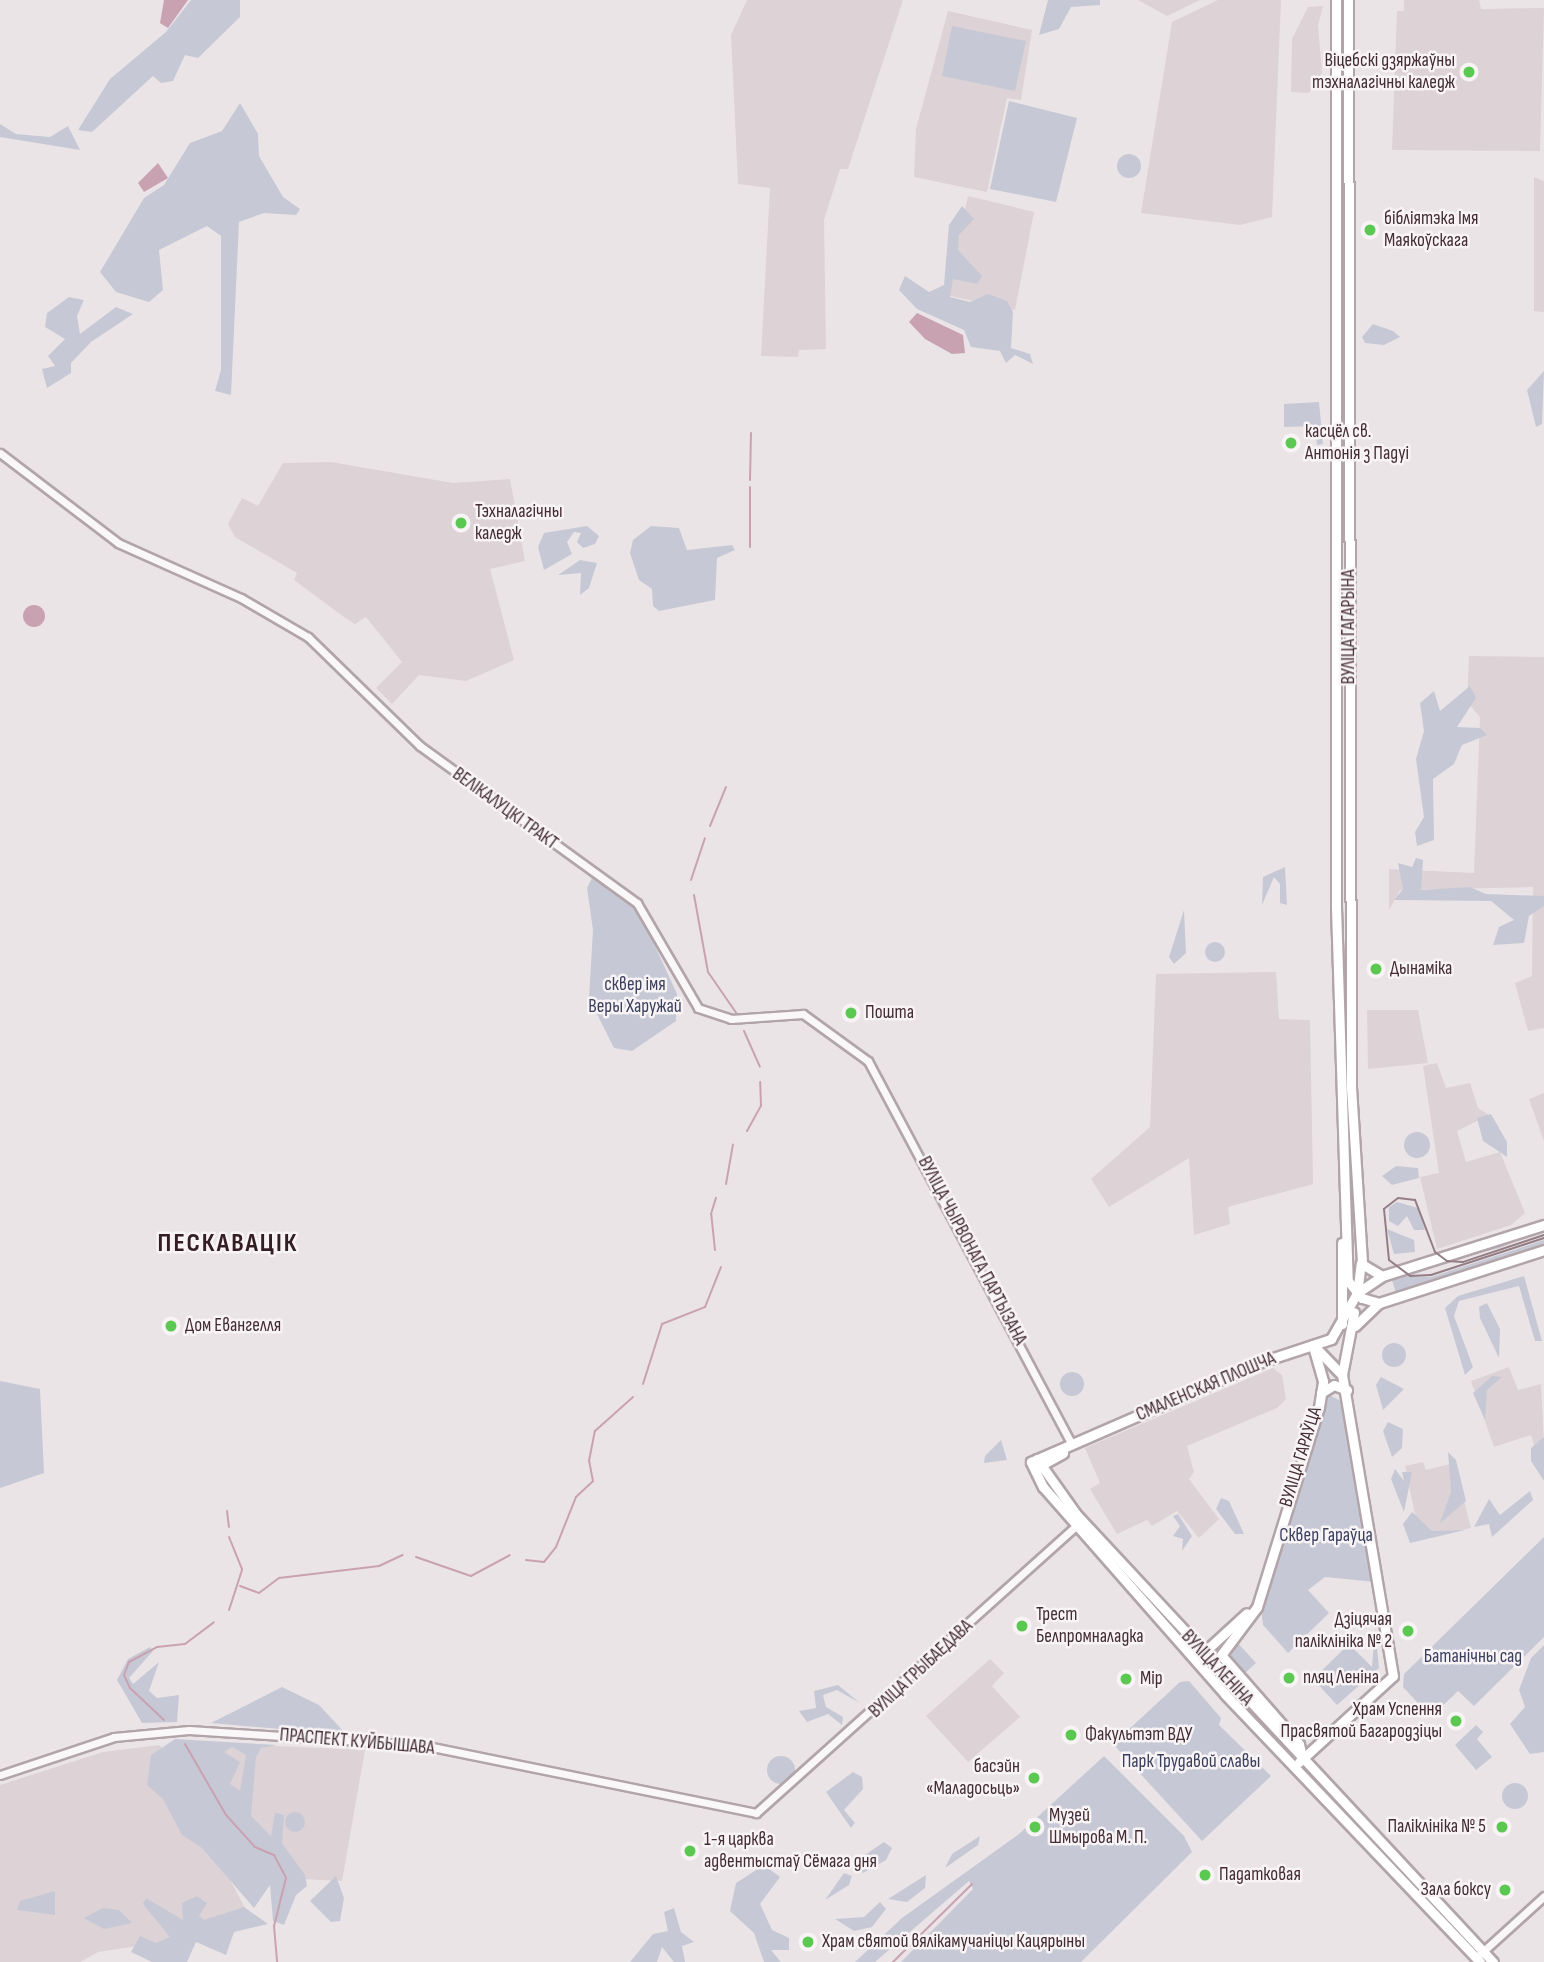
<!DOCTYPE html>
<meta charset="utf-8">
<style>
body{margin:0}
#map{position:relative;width:1544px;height:1962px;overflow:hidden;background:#ebe4e6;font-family:"Sofia Sans Condensed",sans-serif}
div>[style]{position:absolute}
.built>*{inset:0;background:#ddd2d5}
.green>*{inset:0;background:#c6c9d5}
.round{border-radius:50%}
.water>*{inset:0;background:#c9a2b2}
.stream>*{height:2px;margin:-1px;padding:0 1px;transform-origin:1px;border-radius:1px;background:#c9a2b2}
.roads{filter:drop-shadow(2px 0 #b2a5a9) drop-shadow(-2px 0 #b2a5a9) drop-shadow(0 2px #b2a5a9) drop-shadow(0 -2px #b2a5a9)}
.minor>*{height:7px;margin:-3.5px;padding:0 3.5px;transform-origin:3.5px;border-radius:3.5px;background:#faf7f8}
.major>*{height:9px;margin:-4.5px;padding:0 4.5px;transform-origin:4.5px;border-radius:4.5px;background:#fff}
.tram>*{height:2px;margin:-1px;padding:0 1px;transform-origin:1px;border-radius:1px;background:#947e85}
.dots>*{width:19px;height:19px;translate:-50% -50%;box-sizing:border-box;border:4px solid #f8f4f6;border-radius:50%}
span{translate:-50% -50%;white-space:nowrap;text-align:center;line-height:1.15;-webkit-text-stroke:5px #f8f4f6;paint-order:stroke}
.poi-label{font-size:19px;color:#432c33}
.right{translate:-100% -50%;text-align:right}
.left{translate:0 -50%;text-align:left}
.street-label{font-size:19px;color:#432c33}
.park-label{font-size:19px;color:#3a3f5e}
.district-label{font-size:26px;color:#341e24;font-weight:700;letter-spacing:2px}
</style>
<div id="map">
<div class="built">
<div style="clip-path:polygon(747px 0,903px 0,848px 169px,840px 169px,824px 220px,826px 349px,799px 350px,798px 357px,761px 356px,770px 188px,738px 184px,731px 35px)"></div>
<div style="clip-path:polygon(1138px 0,1200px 0,1167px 16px)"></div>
<div style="clip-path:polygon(1218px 0,1281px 0,1272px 217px,1240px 225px,1141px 213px,1172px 22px)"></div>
<div style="clip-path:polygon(1404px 0,1479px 0,1481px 9px,1544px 8px,1540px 151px,1392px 150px,1397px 11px,1404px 11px)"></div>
<div style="clip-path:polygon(1323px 6px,1318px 25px,1322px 73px,1309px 93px,1291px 92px,1292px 39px,1308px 7px)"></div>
<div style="clip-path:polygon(948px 11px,1032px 30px,1021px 100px,1007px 98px,987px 192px,914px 177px,916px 129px)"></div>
<div style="clip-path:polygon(1534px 177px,1544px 181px,1544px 312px,1534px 311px)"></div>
<div style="clip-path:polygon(968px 196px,1034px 212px,1015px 310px,946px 295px)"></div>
<div style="clip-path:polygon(331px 462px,453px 483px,510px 479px,525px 561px,490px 569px,514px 660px,466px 681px,419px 675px,392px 704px,376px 688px,402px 662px,366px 617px,355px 624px,344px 617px,294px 580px,297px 573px,235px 537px,228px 524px,242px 498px,258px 506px,283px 463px)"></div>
<div style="clip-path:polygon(1469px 656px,1544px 657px,1544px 1028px,1528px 1031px,1515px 983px,1532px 976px,1533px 887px,1400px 890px,1389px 910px,1389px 869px,1474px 873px,1480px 717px,1467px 702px)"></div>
<div style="clip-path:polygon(1276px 972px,1279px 1019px,1310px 1020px,1313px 1184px,1228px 1207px,1230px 1224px,1194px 1235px,1189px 1158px,1109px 1207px,1091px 1179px,1150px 1127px,1156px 974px)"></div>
<div style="clip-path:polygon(1367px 1010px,1418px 1010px,1428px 1063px,1368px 1069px)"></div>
<div style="clip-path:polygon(1437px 1063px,1446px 1088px,1470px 1083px,1478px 1108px,1489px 1115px,1457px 1131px,1466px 1162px,1500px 1152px,1525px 1213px,1511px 1225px,1437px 1249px,1420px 1177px,1439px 1173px,1423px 1066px)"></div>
<div style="clip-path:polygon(1544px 1093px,1544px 1141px,1529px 1099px)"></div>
<div style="clip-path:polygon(1509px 1367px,1518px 1390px,1541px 1384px,1544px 1444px,1535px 1448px,1531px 1435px,1494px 1447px,1471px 1381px)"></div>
<div style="clip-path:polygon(1273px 1368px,1282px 1375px,1286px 1399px,1277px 1408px,1187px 1446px,1194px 1472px,1189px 1479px,1219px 1519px,1199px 1538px,1177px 1511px,1152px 1526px,1147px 1520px,1117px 1534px,1090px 1489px,1100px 1483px,1085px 1448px)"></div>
<div style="clip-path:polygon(1423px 1462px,1426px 1470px,1454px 1463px,1471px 1528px,1420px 1539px,1405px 1466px)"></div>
<div style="clip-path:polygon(990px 1659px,1004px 1673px,992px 1686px,1020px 1717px,968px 1762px,926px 1716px)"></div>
<div style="clip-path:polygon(211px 1743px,365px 1750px,342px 1881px,303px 1879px,288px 1851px,241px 1809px)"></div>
<div style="clip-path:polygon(160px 1745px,248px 1914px,230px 1932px,98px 1952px,80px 1962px,0 1962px,0 1785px,103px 1752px)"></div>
</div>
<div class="green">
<div style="clip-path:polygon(191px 0,240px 0,240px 17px,198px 58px,185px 55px,173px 81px,161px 83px,153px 76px,92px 132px,78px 130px,110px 79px,166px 32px)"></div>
<div style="clip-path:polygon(1048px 0,1100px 0,1100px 5px,1071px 7px,1059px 29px,1039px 35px)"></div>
<div style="clip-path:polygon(952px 26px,1026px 41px,1015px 91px,942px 76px)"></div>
<div style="clip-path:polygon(1009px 101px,1077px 118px,1056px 202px,990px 189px)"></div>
<div style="clip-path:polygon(240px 103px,258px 134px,259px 156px,283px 197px,300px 209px,296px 215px,264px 213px,239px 222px,231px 395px,215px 391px,221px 370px,221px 236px,207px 226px,159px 250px,163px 290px,149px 302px,116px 292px,100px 272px,144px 198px,164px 185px,190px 143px,222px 131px)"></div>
<div style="clip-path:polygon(0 124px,16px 134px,50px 137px,68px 126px,80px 150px,0 137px)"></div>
<div class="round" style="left:1117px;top:154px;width:24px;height:24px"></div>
<div style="clip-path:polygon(962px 206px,974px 219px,959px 235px,958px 250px,982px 276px,977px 284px,953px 279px,950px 297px,970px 302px,988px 294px,1007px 301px,1013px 312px,1011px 348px,1030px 354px,1033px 364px,1015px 355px,1006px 363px,1000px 351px,971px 347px,964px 330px,917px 309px,899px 290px,905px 276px,929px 292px,944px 285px,949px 225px)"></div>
<div style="clip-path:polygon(69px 297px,84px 300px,77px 316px,80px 334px,116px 307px,133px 314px,91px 342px,71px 363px,71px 373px,47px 388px,42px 369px,55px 366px,48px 356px,65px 339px,45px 327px,47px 313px)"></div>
<div style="clip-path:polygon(1373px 324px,1393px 331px,1400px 337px,1384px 345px,1365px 343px,1362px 337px)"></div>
<div style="clip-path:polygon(1544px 371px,1542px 424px,1536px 427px,1527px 390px)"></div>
<div style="clip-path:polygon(1319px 402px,1323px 444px,1317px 445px,1315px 426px,1284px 427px,1284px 404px)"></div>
<div style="clip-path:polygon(587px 526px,599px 536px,595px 544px,583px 548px,577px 542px,581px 533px,574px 532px,567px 542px,572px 554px,544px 570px,538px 547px,544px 533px)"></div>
<div style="clip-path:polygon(651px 526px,679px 528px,687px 550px,732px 545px,735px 550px,717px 558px,715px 600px,659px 611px,653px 606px,652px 589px,639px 580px,630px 553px,633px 540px)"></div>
<div style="clip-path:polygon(580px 560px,597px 563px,589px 588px,580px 595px,581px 573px,558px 575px)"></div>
<div style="clip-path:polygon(1470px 686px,1476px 698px,1457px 727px,1480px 728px,1487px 735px,1462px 745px,1454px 764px,1433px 779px,1434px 840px,1417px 846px,1415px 832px,1424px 817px,1416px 759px,1424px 731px,1420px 703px,1434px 691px,1440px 711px)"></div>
<div style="clip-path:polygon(1416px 858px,1423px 860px,1421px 890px,1470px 887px,1486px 894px,1544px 896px,1544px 906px,1529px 916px,1524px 943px,1493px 945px,1499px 927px,1514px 920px,1491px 901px,1394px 900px,1403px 889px,1398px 863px,1412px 867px)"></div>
<div style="clip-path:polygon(1285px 867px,1287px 905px,1280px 903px,1280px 884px,1274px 877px,1262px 905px,1263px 877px)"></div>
<div style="clip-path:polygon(592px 878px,639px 911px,677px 994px,676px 1021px,632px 1051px,614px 1048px,589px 998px,593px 930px,587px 888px)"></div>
<div style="clip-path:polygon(1184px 910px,1186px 953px,1174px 964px,1169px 957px)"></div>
<div class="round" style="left:1205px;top:942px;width:20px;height:20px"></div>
<div style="clip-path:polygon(1491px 1114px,1507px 1142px,1507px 1157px,1483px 1141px,1477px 1118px)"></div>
<div class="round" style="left:1404px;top:1132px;width:26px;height:26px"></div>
<div style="clip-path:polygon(1396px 1166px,1418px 1168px,1419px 1178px,1392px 1185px,1382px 1176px)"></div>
<div style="clip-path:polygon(1397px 1202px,1418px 1208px,1425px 1230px,1414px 1230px,1407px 1216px,1398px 1226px,1389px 1221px,1389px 1207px)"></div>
<div style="clip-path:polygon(1387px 1229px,1414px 1240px,1415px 1252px,1394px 1254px)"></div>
<div style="clip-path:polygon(1544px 1229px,1500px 1248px,1453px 1259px)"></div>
<div style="clip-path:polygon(1544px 1240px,1544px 1244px,1396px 1293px,1392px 1280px,1402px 1276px,1431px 1277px)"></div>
<div style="clip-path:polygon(1524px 1276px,1542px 1341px,1535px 1341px,1519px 1286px,1459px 1301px,1454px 1316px,1473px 1367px,1465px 1375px,1445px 1308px,1458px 1296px)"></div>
<div style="clip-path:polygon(1487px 1303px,1500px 1329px,1499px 1358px,1480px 1318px,1479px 1307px)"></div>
<div class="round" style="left:1382px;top:1343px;width:24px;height:24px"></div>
<div class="round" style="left:1060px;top:1372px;width:24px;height:24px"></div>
<div style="clip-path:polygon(1492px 1376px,1502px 1377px,1487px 1390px,1485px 1420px,1473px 1393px)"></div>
<div style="clip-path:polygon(1381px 1377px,1404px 1389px,1383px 1410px,1376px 1385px)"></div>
<div style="clip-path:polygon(0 1381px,40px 1389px,44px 1473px,0 1488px)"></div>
<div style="clip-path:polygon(1329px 1395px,1343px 1402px,1375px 1582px,1325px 1577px,1308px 1590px,1329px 1613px,1288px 1653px,1263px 1625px,1261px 1610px)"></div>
<div style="clip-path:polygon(1388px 1422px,1403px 1429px,1402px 1448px,1392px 1457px,1383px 1431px)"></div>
<div style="clip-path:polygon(1544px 1437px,1544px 1481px,1531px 1461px,1531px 1448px)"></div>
<div style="clip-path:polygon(1001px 1440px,1007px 1460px,984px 1463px,985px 1456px)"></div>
<div style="clip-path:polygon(1448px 1452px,1456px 1460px,1466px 1501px,1440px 1523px,1451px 1492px)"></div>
<div style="clip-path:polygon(1395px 1469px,1404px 1481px,1402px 1472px,1412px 1472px,1404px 1512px,1391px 1479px)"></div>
<div style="clip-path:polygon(1530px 1491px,1533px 1500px,1492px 1537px,1489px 1524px,1474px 1527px,1489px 1499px,1500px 1515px)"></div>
<div style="clip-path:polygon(1221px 1498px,1229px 1501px,1244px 1534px,1235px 1534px,1216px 1509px)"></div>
<div style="clip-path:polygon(1412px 1512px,1432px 1531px,1465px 1530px,1410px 1543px,1403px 1524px)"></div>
<div style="clip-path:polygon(1178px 1514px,1192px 1536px,1182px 1551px,1183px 1539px,1173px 1536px,1180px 1526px,1173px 1516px)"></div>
<div style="clip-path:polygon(1544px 1537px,1544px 1637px,1474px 1706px,1458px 1691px,1431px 1717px,1403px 1687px,1404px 1674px)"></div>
<div style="clip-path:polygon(1375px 1627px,1379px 1668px,1337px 1705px,1313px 1679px,1349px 1644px,1372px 1667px)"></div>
<div style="clip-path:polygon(1237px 1642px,1256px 1663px,1244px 1674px,1225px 1653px)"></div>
<div style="clip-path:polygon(1544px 1645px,1544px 1752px,1530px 1754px,1510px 1724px,1525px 1707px,1519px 1690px,1531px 1658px)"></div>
<div style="clip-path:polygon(150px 1647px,153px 1651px,129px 1678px,133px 1684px,159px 1662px,149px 1691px,157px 1698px,179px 1695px,177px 1722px,142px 1723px,117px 1680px,128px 1659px)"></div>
<div style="clip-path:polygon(1189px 1681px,1221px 1718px,1219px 1725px,1271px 1776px,1202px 1841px,1113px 1744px,1180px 1682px)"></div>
<div style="clip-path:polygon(838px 1685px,860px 1703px,837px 1690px,823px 1695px,826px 1707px,843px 1717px,842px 1725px,828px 1714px,807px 1722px,799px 1711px,816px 1708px,814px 1691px)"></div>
<div style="clip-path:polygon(282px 1687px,319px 1705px,347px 1735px,211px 1723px)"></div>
<div style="clip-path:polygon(1476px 1725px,1483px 1732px,1477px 1739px,1492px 1757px,1476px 1770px,1455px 1745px)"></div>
<div style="clip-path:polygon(evenodd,175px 1739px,277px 1745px,261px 1748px,256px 1757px,251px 1816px,271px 1836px,275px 1813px,284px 1815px,282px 1843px,305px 1875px,307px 1886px,296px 1895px,284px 1925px,273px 1921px,270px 1885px,254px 1908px,202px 1848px,182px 1835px,163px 1799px,147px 1785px,151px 1755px,175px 1739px,232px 1747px,246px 1755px,240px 1791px,230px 1784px,240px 1762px,224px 1752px,232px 1747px)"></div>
<div style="clip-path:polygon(1104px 1756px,1184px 1836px,1192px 1852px,1081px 1962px,901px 1962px,973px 1889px,969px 1881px,875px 1962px,855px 1962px,902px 1918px,1019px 1834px)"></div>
<div class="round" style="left:767px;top:1756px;width:28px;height:28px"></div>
<div style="clip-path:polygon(853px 1772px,862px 1777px,863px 1789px,844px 1810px,855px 1823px,851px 1828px,826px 1792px)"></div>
<div class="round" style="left:1502px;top:1783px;width:26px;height:26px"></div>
<div class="round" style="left:285px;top:1812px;width:20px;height:20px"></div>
<div style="clip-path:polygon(980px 1836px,978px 1845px,945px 1868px,952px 1854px)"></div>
<div style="clip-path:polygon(884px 1842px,892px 1848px,886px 1860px,863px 1873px,856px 1861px)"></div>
<div style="clip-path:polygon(764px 1865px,780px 1877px,760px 1904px,772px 1930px,789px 1938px,789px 1950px,771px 1950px,781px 1962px,764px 1962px,754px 1933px,730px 1911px,736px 1883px)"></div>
<div style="clip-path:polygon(844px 1873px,852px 1876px,849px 1885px,825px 1900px)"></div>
<div style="clip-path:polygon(926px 1875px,925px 1888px,907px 1902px,888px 1899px)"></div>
<div style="clip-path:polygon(336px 1876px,344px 1898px,340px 1921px,331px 1922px,310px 1901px)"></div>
<div style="clip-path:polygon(55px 1891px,55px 1915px,17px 1910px,20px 1901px)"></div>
<div style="clip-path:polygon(197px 1896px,207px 1903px,199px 1916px,204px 1920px,244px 1907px,268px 1924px,234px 1932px,226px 1955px,196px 1942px,187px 1962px,152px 1962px,131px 1952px,140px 1936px,156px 1943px,170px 1937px,143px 1904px,146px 1898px,183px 1920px,182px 1903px)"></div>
<div style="clip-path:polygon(880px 1902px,886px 1909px,872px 1927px,854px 1931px,835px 1919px,864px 1917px)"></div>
<div style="clip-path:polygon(103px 1908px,119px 1910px,132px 1923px,104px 1929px,84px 1918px)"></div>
<div style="clip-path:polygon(674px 1908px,681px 1932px,694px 1942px,682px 1946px,685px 1962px,674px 1962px,662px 1947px,657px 1962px,630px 1962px,653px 1934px,668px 1931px,664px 1912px)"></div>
</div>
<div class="water">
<div style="clip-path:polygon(164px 0,188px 0,168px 28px,160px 23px)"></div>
<div style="clip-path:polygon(158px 163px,168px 178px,144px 192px,138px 183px)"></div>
<div style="clip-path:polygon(917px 313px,963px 335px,965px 353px,952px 354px,925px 339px,909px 322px)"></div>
<div class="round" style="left:23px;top:605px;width:22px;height:22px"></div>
</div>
<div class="stream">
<div style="left:750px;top:480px;width:47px;rotate:-88.8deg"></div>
<div style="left:750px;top:547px;width:60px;rotate:-90deg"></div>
<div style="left:710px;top:826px;width:42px;rotate:-67.7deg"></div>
<div style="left:691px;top:880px;width:44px;rotate:-71.6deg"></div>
<div style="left:694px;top:895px;width:78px;rotate:79.7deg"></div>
<div style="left:708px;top:972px;width:51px;rotate:55.4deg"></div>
<div style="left:744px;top:1031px;width:39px;rotate:66deg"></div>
<div style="left:747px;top:1131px;width:29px;rotate:-61deg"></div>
<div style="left:761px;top:1106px;width:24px;rotate:-92deg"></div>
<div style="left:726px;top:1184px;width:40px;rotate:-80deg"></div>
<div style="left:715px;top:1250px;width:36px;rotate:-96deg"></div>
<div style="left:711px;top:1214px;width:17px;rotate:-73deg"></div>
<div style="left:643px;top:1384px;width:63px;rotate:-72.4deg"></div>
<div style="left:662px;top:1324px;width:46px;rotate:-21.6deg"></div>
<div style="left:705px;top:1307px;width:43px;rotate:-68.2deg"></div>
<div style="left:227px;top:1511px;width:16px;rotate:83deg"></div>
<div style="left:229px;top:1537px;width:35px;rotate:68deg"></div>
<div style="left:242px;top:1570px;width:42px;rotate:108deg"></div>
<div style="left:416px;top:1557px;width:58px;rotate:19.1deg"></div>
<div style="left:471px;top:1576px;width:44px;rotate:-28.3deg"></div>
<div style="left:526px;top:1560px;width:18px;rotate:6deg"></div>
<div style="left:544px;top:1562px;width:19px;rotate:-51deg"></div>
<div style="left:556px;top:1547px;width:54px;rotate:-68.2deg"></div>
<div style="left:576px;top:1497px;width:23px;rotate:-43deg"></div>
<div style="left:593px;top:1481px;width:20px;rotate:-101deg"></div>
<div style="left:589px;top:1461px;width:31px;rotate:-79deg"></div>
<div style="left:595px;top:1431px;width:51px;rotate:-41.8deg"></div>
<div style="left:240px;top:1586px;width:20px;rotate:20deg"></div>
<div style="left:259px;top:1593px;width:25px;rotate:-37deg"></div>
<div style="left:279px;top:1578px;width:101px;rotate:-6.8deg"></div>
<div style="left:379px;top:1566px;width:26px;rotate:-25deg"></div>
<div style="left:164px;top:1720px;width:47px;rotate:-136.7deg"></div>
<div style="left:130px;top:1688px;width:14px;rotate:-115deg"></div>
<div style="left:124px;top:1675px;width:14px;rotate:-69deg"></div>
<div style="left:129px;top:1662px;width:32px;rotate:-28deg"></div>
<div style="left:157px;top:1647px;width:28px;rotate:-6deg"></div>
<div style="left:185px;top:1644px;width:36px;rotate:-37deg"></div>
<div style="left:185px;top:1744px;width:82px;rotate:60deg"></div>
<div style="left:226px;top:1815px;width:43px;rotate:47.8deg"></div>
<div style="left:255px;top:1847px;width:21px;rotate:23deg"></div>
<div style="left:274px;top:1855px;width:26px;rotate:62deg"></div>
<div style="left:286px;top:1878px;width:49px;rotate:104deg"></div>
<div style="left:274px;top:1926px;width:36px;rotate:85deg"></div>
<div style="left:893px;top:1962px;width:111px;rotate:-44.6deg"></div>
</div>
<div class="roads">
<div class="minor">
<div style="left:0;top:453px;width:148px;rotate:37.3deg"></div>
<div style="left:118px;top:543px;width:135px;rotate:24.1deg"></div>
<div style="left:241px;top:598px;width:78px;rotate:30.2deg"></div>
<div style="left:308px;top:637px;width:156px;rotate:44.2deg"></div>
<div style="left:420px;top:746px;width:268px;rotate:35.9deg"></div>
<div style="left:637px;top:903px;width:121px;rotate:59.8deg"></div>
<div style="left:698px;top:1008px;width:35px;rotate:18deg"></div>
<div style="left:731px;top:1019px;width:72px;rotate:-4deg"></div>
<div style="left:803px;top:1014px;width:80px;rotate:35.9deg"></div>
<div style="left:868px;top:1061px;width:434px;rotate:62deg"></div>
<div style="left:0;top:1775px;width:120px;rotate:-18.4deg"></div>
<div style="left:114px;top:1737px;width:75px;rotate:-5.3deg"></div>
<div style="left:189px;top:1730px;width:233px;rotate:3.7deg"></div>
<div style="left:422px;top:1745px;width:341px;rotate:11.5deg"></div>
<div style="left:756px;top:1813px;width:435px;rotate:-41.9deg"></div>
<div style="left:1479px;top:1955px;width:88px;rotate:-42.2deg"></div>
</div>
<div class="major">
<div style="left:1336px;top:0;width:907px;rotate:90deg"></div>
<div style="left:1336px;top:907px;width:374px;rotate:88.2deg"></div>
<div style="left:1348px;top:1281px;width:22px;rotate:51deg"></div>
<div style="left:1362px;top:1298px;width:18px;rotate:16deg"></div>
<div style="left:1379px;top:1303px;width:173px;rotate:-17.8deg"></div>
<div style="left:1348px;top:0;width:1087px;rotate:89.84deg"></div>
<div style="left:1351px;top:1087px;width:177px;rotate:86.4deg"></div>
<div style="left:1362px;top:1264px;width:23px;rotate:31deg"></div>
<div style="left:1357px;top:1294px;width:31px;rotate:-83deg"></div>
<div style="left:1342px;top:1324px;width:81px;rotate:-90deg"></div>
<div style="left:1355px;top:1326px;width:33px;rotate:-44deg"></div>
<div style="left:1313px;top:1345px;width:42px;rotate:46deg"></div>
<div style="left:1321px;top:1393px;width:15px;rotate:-32deg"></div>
<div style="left:1334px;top:1385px;width:14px;rotate:21deg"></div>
<div style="left:1037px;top:1459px;width:67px;rotate:54.7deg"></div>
<div style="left:1076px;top:1514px;width:612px;rotate:47.05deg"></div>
<div style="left:1036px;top:1468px;width:31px;rotate:-29deg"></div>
<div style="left:1201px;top:1655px;width:62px;rotate:-42.4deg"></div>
<div style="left:1302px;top:1757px;width:13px;rotate:-103deg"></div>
<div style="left:1299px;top:1744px;width:118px;rotate:-131.2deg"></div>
<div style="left:1221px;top:1655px;width:60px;rotate:-53.1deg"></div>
<div style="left:1257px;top:1607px;width:209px;rotate:-72.8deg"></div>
<div style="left:1319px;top:1407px;width:26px;rotate:-81deg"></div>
<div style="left:1323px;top:1381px;width:37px;rotate:-106deg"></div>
<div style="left:1299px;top:1762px;width:127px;rotate:-42.5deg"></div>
<div style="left:1393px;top:1676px;width:305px;rotate:-99.6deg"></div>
<div style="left:1342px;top:1375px;width:64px;rotate:-79.2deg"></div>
<div style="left:1480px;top:1962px;width:370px;rotate:-133.6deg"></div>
<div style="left:1225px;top:1694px;width:276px;rotate:-131.3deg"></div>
<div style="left:1043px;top:1487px;width:28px;rotate:-116deg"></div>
<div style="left:1031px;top:1462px;width:251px;rotate:-23.5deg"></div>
<div style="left:1261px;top:1362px;width:74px;rotate:-18.2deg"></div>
<div style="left:1331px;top:1339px;width:53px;rotate:-60.5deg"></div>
<div style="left:1357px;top:1293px;width:30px;rotate:-34deg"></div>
<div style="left:1382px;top:1276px;width:170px;rotate:-17.5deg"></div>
</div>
</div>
<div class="tram">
<div style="left:1544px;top:1235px;width:85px;rotate:161.6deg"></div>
<div style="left:1463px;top:1262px;width:16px;rotate:-176deg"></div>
<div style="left:1447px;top:1261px;width:15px;rotate:-143deg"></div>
<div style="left:1435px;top:1252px;width:56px;rotate:-111deg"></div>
<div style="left:1415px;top:1200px;width:17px;rotate:-173deg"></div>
<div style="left:1398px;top:1198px;width:18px;rotate:142deg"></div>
<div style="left:1384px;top:1209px;width:51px;rotate:84.4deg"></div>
<div style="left:1389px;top:1260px;width:26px;rotate:37deg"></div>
<div style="left:1410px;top:1276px;width:21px;rotate:-3deg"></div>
<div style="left:1431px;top:1275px;width:119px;rotate:-18.1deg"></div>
</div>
<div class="dots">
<div style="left:1469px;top:72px;background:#5bc851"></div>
<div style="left:1370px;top:230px;background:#5bc851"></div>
<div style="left:1291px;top:443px;background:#5bc851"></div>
<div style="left:461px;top:523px;background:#5bc851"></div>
<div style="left:1376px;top:969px;background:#5bc851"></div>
<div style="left:851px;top:1013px;background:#5bc851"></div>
<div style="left:171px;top:1326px;background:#5bc851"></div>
<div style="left:1022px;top:1626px;background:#5bc851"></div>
<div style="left:1408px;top:1631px;background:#5bc851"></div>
<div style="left:1289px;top:1678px;background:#5bc851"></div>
<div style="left:1126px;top:1679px;background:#5bc851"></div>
<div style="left:1456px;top:1721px;background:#5bc851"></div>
<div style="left:1071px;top:1735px;background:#5bc851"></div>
<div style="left:1034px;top:1778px;background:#5bc851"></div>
<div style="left:1035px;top:1827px;background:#5bc851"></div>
<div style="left:1502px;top:1827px;background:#5bc851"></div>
<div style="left:690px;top:1851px;background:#5bc851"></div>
<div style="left:1205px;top:1875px;background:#5bc851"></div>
<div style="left:1505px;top:1890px;background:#5bc851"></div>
<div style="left:808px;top:1942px;background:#5bc851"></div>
</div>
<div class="poi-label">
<span class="right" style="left:1455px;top:72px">Віцебскі дзяржаўны<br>тэхналагічны каледж</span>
<span class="left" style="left:1384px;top:230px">бібліятэка Імя<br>Маякоўскага</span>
<span class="left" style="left:1305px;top:443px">касцёл св.<br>Антонія з Падуі</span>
<span class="left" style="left:475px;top:523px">Тэхналагічны<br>каледж</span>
<span class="left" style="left:1390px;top:969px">Дынаміка</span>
<span class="left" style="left:865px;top:1013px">Пошта</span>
<span class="left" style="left:185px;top:1326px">Дом Евангелля</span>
<span class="left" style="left:1036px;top:1626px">Трест<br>Белпромналадка</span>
<span class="right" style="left:1392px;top:1631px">Дзіцячая<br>паліклініка № 2</span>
<span class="left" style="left:1303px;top:1678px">пляц Леніна</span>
<span class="left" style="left:1140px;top:1679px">Мір</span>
<span class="right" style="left:1442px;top:1721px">Храм Успення<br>Прасвятой Багародзіцы</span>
<span class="left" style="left:1085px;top:1735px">Факультэт ВДУ</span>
<span class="right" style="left:1020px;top:1778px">басэйн<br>«Маладосьць»</span>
<span class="left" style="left:1049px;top:1827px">Музей<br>Шмырова М. П.</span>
<span class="right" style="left:1486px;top:1827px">Паліклініка № 5</span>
<span class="left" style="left:704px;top:1851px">1-я царква<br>адвентыстаў Сёмага дня</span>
<span class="left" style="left:1219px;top:1875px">Падатковая</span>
<span class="right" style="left:1491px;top:1890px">Зала боксу</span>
<span class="left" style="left:822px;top:1942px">Храм святой вялікамучаніцы Кацярыны</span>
</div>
<div class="street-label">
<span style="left:1349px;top:627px;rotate:-90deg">ВУЛІЦА ГАГАРЫНА</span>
<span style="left:505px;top:809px;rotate:36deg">ВЕЛІКАЛУЦКІ ТРАКТ</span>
<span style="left:972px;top:1251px;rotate:62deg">ВУЛІЦА ЧЫРВОНАГА ПАРТЫЗАНА</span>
<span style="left:1206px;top:1387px;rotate:-23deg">СМАЛЕНСКАЯ ПЛОШЧА</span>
<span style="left:1301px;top:1457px;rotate:-73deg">ВУЛІЦА ГАРАЎЦА</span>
<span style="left:1217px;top:1668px;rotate:47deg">ВУЛІЦА ЛЕНІНА</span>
<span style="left:921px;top:1669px;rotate:-43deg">ВУЛІЦА ГРЫБАЕДАВА</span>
<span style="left:357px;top:1742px;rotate:5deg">ПРАСПЕКТ КУЙБЫШАВА</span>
</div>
<div class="park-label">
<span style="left:635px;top:996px">сквер імя<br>Веры Харужай</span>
<span style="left:1326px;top:1536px">Сквер Гараўца</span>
<span style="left:1473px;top:1657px">Батанічны сад</span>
<span style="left:1191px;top:1762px">Парк Трудавой славы</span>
</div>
<div class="district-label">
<span style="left:228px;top:1244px">ПЕСКАВАЦІК</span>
</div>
</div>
